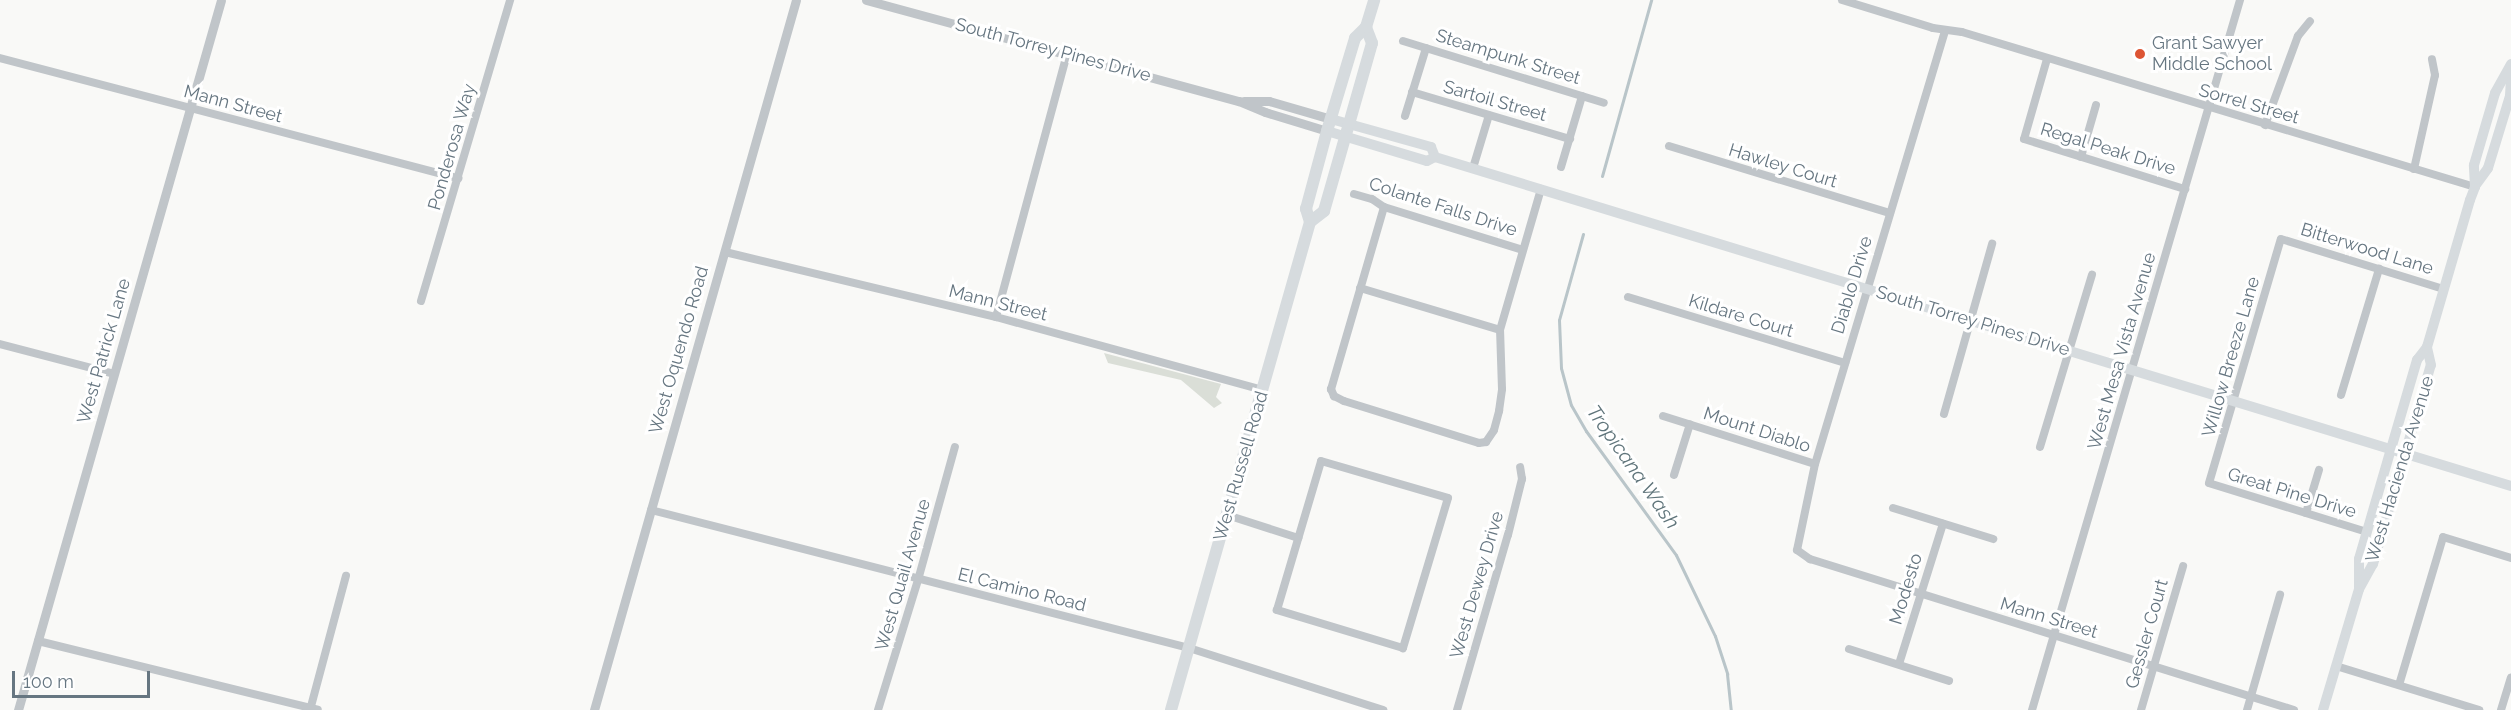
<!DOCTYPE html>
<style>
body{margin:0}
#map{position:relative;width:2511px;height:710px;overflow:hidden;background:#f9f9f7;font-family:Raleway,sans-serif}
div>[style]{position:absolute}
.green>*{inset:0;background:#daded7}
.stream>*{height:3px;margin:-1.5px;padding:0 1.5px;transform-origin:1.5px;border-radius:1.5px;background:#b9c5c9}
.minor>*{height:8px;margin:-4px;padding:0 4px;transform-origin:4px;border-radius:4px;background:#c0c5c9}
.tertiary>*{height:9px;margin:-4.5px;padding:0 4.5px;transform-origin:4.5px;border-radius:4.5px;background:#c0c5c9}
.secondary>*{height:10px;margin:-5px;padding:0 5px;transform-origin:5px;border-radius:5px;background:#d6dbde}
.primary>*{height:12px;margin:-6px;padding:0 6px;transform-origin:6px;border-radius:6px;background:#d6dbde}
.dots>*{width:16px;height:16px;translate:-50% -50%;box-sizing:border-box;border:3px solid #fff;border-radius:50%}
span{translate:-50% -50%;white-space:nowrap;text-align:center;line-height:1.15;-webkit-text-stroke:6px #fff;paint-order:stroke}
.poi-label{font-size:18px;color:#667681}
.left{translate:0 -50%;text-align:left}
.street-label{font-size:18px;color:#667681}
.water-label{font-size:20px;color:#60757b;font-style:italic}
.scale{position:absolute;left:12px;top:671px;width:138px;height:27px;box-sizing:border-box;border:3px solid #667681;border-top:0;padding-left:8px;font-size:18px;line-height:21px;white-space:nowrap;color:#667681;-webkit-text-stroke:4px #fff;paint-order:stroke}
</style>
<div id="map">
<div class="green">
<div style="clip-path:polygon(1104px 353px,1221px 384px,1216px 397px,1222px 403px,1214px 408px,1181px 380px,1108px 363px)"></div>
</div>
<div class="stream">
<div style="left:1602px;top:176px;width:183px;rotate:-74.4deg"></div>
<div style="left:1583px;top:234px;width:89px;rotate:105.6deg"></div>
<div style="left:1559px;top:320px;width:48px;rotate:87.6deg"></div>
<div style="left:1561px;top:368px;width:38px;rotate:75deg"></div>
<div style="left:1571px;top:405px;width:30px;rotate:60deg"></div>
<div style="left:1586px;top:431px;width:153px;rotate:54deg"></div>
<div style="left:1676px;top:555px;width:90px;rotate:64.3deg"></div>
<div style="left:1715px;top:636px;width:40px;rotate:72deg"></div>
<div style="left:1727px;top:674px;width:36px;rotate:84deg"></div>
</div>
<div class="minor">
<div style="left:1842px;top:0;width:95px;rotate:17.1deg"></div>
<div style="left:1933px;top:28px;width:29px;rotate:8deg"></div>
<div style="left:1962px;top:32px;width:536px;rotate:16.81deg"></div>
<div style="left:1945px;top:31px;width:452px;rotate:106.7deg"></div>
<div style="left:1815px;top:464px;width:88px;rotate:101.8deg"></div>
<div style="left:1797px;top:550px;width:16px;rotate:35deg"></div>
<div style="left:1810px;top:559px;width:507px;rotate:17.33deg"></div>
<div style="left:1403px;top:41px;width:210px;rotate:17.1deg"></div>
<div style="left:0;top:58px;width:474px;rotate:14.7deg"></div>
<div style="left:2047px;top:59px;width:83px;rotate:106deg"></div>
<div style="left:2024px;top:139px;width:169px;rotate:17.3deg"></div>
<div style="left:1412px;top:92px;width:165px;rotate:16.6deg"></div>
<div style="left:1405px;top:116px;width:71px;rotate:-72.8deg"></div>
<div style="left:2265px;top:125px;width:95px;rotate:-69.7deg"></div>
<div style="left:2298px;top:36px;width:19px;rotate:-51deg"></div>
<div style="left:1669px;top:146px;width:231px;rotate:16.9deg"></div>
<div style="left:2081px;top:157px;width:54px;rotate:-73.9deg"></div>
<div style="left:1561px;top:167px;width:74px;rotate:-73.5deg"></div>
<div style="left:1473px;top:168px;width:55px;rotate:-73.2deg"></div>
<div style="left:2414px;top:169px;width:96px;rotate:-77.4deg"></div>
<div style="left:2435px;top:75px;width:16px;rotate:-101deg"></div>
<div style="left:1354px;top:194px;width:19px;rotate:16deg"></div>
<div style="left:1372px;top:199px;width:14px;rotate:34deg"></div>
<div style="left:1384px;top:207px;width:145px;rotate:17.2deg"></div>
<div style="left:1384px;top:207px;width:190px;rotate:106.2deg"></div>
<div style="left:1331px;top:389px;width:8px;rotate:67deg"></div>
<div style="left:1334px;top:396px;width:11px;rotate:27deg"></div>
<div style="left:1344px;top:401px;width:141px;rotate:17.3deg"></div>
<div style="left:1479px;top:443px;width:7px;rotate:-8deg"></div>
<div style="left:1486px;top:442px;width:14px;rotate:-56deg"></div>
<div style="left:1494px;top:430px;width:20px;rotate:-75deg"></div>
<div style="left:1499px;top:411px;width:22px;rotate:-82deg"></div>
<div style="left:1502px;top:389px;width:59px;rotate:-91.9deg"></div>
<div style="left:1500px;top:330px;width:147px;rotate:-73.8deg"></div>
<div style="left:725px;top:252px;width:279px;rotate:13.5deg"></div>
<div style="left:996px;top:317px;width:277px;rotate:15.3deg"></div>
<div style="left:1360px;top:288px;width:146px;rotate:16.7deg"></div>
<div style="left:1628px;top:297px;width:227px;rotate:16.9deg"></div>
<div style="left:421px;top:301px;width:314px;rotate:-73.5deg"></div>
<div style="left:996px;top:317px;width:272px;rotate:-74.9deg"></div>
<div style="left:0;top:344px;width:118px;rotate:14.7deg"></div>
<div style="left:2341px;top:395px;width:132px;rotate:-73.2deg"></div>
<div style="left:1944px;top:414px;width:177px;rotate:-74.2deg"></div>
<div style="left:1663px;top:416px;width:159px;rotate:17.5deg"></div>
<div style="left:2040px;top:447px;width:180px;rotate:-73.2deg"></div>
<div style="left:1321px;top:461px;width:132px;rotate:16.2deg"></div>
<div style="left:1448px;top:498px;width:157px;rotate:106.7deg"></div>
<div style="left:1403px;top:648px;width:132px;rotate:-163.2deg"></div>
<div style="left:1277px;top:610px;width:155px;rotate:-73.5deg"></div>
<div style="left:1674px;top:475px;width:53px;rotate:-72.6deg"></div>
<div style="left:1893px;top:508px;width:105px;rotate:17.2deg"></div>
<div style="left:651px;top:510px;width:555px;rotate:14.39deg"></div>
<div style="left:1189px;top:648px;width:204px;rotate:17.7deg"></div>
<div style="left:2306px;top:513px;width:45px;rotate:-73.2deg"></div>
<div style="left:1227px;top:515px;width:75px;rotate:17.9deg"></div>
<div style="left:2367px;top:532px;width:165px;rotate:-162.8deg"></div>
<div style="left:2209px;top:483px;width:254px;rotate:-73.6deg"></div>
<div style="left:2281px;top:239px;width:170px;rotate:17.1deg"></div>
<div style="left:38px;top:641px;width:288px;rotate:13.8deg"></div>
<div style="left:1849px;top:649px;width:105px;rotate:17.7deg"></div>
<div style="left:1899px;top:664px;width:147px;rotate:-72.6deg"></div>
<div style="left:2336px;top:666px;width:150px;rotate:17.1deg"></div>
<div style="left:2399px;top:685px;width:154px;rotate:-73.4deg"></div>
<div style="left:2443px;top:537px;width:71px;rotate:17.2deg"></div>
<div style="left:310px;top:710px;width:139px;rotate:-75deg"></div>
<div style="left:878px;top:710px;width:136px;rotate:-72.9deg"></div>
<div style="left:918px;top:580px;width:138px;rotate:-74.5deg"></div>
<div style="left:1457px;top:710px;width:182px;rotate:-73.8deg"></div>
<div style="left:1508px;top:535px;width:58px;rotate:-76deg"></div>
<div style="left:1522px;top:479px;width:12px;rotate:-99deg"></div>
<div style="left:2032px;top:710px;width:740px;rotate:-73.67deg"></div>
<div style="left:2141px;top:710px;width:150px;rotate:-73.7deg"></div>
<div style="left:2247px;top:710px;width:120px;rotate:-74deg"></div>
<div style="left:2501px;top:710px;width:34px;rotate:-73deg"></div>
</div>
<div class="tertiary">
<div style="left:866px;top:0;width:386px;rotate:15.2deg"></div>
<div style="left:1239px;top:101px;width:28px;rotate:23deg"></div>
<div style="left:1265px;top:112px;width:65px;rotate:17deg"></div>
<div style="left:1244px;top:101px;width:25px"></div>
<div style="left:1269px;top:101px;width:65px;rotate:16.2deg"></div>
<div style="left:18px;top:710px;width:738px;rotate:-74.04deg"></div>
<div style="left:594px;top:710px;width:738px;rotate:-74.12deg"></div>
</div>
<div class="secondary">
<div style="left:1331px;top:119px;width:104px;rotate:15.6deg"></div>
<div style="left:1431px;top:147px;width:11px;rotate:68deg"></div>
<div style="left:1327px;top:131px;width:104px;rotate:16.7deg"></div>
<div style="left:1427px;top:161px;width:9px;rotate:-27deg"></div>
<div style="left:1435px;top:157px;width:1125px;rotate:17deg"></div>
<div style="left:2475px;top:186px;width:22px;rotate:-54deg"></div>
<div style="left:2488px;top:168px;width:75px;rotate:-73deg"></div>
<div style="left:2510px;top:96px;width:20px;rotate:-87deg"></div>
<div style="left:2359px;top:589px;width:30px;rotate:-90deg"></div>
<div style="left:2359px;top:559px;width:115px;rotate:-73.8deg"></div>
<div style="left:2391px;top:449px;width:93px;rotate:-73.7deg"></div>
<div style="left:2417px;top:360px;width:16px;rotate:-52deg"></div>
<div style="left:2427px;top:347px;width:153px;rotate:-73.7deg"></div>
<div style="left:2470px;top:200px;width:14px;rotate:-69deg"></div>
<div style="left:2475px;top:187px;width:22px;rotate:-93deg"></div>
<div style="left:2474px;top:165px;width:75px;rotate:-73.7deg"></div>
<div style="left:2495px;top:93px;width:33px;rotate:-61deg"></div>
<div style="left:2323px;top:710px;width:126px;rotate:-73.4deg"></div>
<div style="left:2359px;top:589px;width:29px;rotate:-61deg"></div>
<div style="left:2373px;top:564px;width:207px;rotate:-73.8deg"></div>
<div style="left:2431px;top:365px;width:18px;rotate:-103deg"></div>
</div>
<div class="primary">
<div style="left:1310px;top:222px;width:18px;rotate:-38deg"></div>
<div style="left:1324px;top:211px;width:91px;rotate:-74deg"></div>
<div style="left:1349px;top:124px;width:84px;rotate:-74.1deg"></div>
<div style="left:1372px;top:43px;width:17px;rotate:-111deg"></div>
<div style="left:1171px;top:710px;width:507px;rotate:-74.1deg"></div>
<div style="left:1310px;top:222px;width:14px;rotate:-107deg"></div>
<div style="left:1306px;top:209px;width:81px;rotate:-74.9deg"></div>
<div style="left:1327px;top:131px;width:97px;rotate:-73.2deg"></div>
<div style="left:1355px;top:38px;width:16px;rotate:-45deg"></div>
<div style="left:1366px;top:27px;width:28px;rotate:-73deg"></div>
</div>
<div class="dots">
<div style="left:2140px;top:54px;background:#dd5534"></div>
</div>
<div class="poi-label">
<span class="left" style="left:2152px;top:54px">Grant Sawyer<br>Middle School</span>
</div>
<div class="street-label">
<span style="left:1053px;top:50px;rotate:15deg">South Torrey Pines Drive</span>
<span style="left:1508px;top:57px;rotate:17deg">Steampunk Street</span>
<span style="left:1495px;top:101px;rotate:16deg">Sartoil Street</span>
<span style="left:233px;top:104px;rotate:15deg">Mann Street</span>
<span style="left:2249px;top:104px;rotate:16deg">Sorrel Street</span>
<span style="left:452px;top:147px;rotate:-74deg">Ponderosa Way</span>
<span style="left:2108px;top:149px;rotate:17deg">Regal Peak Drive</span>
<span style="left:1783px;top:166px;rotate:17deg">Hawley Court</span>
<span style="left:1443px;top:207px;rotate:18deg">Colante Falls Drive</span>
<span style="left:2367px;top:249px;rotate:17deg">Bitterwood Lane</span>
<span style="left:1852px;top:285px;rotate:-73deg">Diablo Drive</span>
<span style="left:998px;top:303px;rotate:14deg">Mann Street</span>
<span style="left:1741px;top:316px;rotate:17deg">Kildare Court</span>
<span style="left:1973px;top:321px;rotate:17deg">South Torrey Pines Drive</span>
<span style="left:679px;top:350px;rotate:-74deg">West Oquendo Road</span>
<span style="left:104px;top:351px;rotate:-74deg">West Patrick Lane</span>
<span style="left:2122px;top:351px;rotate:-74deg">West Mesa Vista Avenue</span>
<span style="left:2231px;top:357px;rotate:-74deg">Willow Breeze Lane</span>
<span style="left:1757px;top:430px;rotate:18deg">Mount Diablo</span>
<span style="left:1241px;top:466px;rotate:-74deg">West Russell Road</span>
<span style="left:2400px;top:469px;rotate:-73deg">West Hacienda Avenue</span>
<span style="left:2292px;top:493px;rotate:17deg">Great Pine Drive</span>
<span style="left:903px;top:575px;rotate:-74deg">West Quail Avenue</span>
<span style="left:1477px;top:585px;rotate:-74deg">West Dewey Drive</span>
<span style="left:1906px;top:589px;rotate:-73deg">Modesto</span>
<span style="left:1022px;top:590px;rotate:14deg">El Camino Road</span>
<span style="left:2049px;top:618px;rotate:17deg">Mann Street</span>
<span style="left:2147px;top:634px;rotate:-74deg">Gessler Court</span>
</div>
<div class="water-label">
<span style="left:1633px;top:467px;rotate:55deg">Tropicana Wash</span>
</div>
<div class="scale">100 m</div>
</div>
